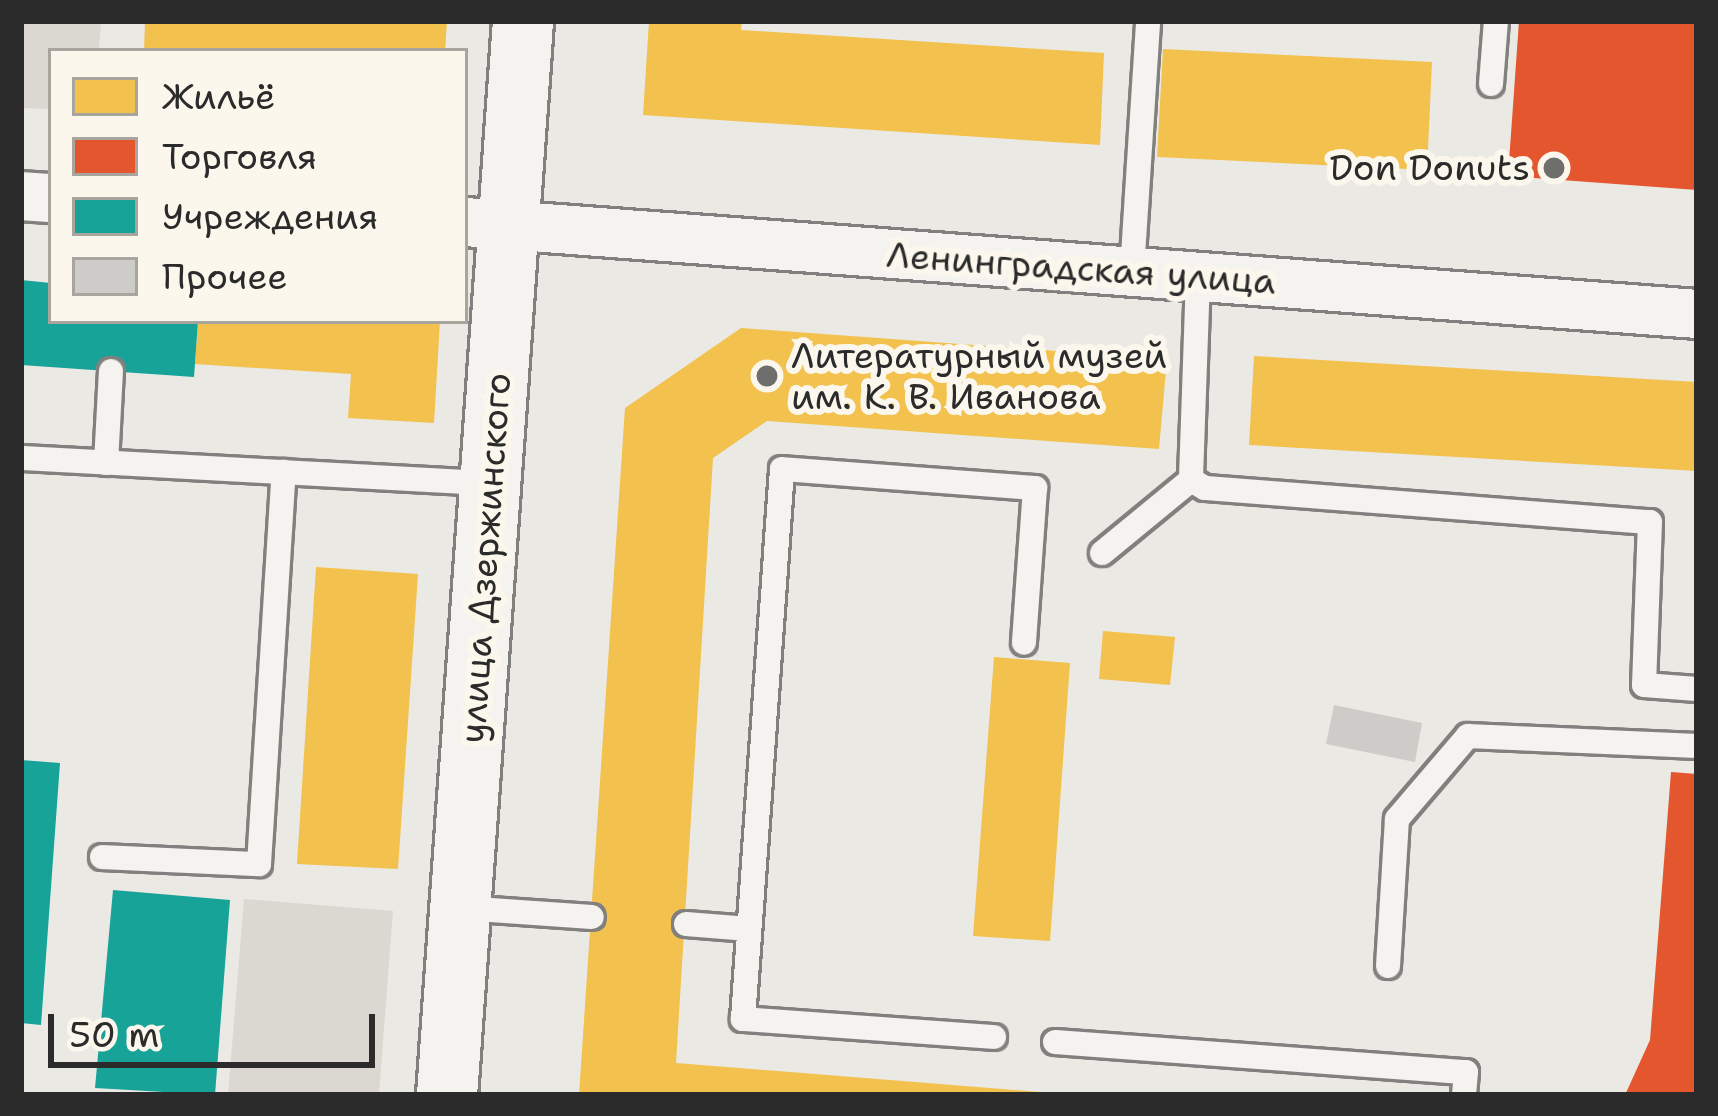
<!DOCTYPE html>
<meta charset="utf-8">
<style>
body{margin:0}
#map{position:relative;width:1718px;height:1116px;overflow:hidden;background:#eae9e4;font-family:"Shantell Sans",sans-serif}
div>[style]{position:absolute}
.green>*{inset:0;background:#dbd8d1}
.homes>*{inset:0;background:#f2c14e}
.shops>*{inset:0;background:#e4572e}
.public>*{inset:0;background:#17a398}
.building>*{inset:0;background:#cdccc8}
.roads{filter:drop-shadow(3px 0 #81807e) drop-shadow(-3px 0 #81807e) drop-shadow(0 3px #81807e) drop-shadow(0 -3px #81807e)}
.service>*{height:24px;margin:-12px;padding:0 12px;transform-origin:12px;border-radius:12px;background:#f4f3ef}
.minor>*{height:48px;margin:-24px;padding:0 24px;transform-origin:24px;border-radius:24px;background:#f4f3ef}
.tertiary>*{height:60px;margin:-30px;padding:0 30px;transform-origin:30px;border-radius:30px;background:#f4f3ef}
.dots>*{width:33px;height:33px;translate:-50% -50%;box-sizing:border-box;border:6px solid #fbf7ec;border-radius:50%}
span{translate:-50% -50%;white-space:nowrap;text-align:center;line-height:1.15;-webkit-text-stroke:12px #fbf7ec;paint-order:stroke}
.poi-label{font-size:36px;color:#2b2b2b}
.right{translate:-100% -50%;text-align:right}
.left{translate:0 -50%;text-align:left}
.street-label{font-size:36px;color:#2b2b2b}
.frame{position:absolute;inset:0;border:24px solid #2b2b2b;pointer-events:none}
.legend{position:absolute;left:48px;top:48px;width:420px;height:276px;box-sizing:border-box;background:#fbf7ec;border:3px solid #a8a59f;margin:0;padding:15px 21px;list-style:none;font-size:36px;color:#2b2b2b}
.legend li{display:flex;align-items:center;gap:24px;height:60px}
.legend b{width:60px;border:3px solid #a8a59f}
.scale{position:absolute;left:48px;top:1014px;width:327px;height:54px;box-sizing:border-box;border:6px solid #2b2b2b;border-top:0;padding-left:15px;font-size:36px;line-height:42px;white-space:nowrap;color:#2b2b2b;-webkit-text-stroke:9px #fbf7ec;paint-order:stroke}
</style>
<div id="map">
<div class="green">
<div style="clip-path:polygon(21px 21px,101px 21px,99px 51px,51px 51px,51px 109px,21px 108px)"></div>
<div style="clip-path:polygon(244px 899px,393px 911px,379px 1095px,228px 1095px)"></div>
</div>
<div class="homes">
<div style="clip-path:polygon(145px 21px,447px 21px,445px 51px,144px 51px)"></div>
<div style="clip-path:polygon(649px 21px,742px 21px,741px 30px,1104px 53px,1100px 145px,643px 115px)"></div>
<div style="clip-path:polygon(1163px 49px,1432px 62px,1427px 170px,1157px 157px)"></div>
<div style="clip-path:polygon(198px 321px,440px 321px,434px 423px,348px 418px,351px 374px,195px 364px)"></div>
<div style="clip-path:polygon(741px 328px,1167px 359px,1159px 449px,767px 421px,713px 458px,676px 1063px,1078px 1095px,579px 1095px,625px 408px)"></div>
<div style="clip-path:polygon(1254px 356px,1697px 382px,1697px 471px,1249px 445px)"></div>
<div style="clip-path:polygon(316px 567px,418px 574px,398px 869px,297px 864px)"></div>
<div style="clip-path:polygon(1103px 631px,1175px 637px,1170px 685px,1099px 679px)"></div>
<div style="clip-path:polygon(994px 657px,1070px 663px,1050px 941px,973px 936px)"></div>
</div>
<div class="shops">
<div style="clip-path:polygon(1519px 21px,1697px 21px,1697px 190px,1508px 176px)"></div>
<div style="clip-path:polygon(1671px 772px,1697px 774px,1697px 1095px,1625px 1095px,1650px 1040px)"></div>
</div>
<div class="public">
<div style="clip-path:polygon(21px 280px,51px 283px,51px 321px,198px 321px,194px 377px,21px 365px)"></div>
<div style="clip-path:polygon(21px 760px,60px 763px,41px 1025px,21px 1023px)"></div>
<div style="clip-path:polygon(113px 890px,230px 900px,215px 1095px,95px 1088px)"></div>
</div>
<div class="building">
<div style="clip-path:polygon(1334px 705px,1422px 723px,1415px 762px,1326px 744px)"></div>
</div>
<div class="roads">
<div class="service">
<div style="left:1491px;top:84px;width:63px;rotate:-85.5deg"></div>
<div style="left:1132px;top:271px;width:251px;rotate:-86.3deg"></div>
<div style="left:1198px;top:277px;width:203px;rotate:92deg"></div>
<div style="left:1191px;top:480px;width:16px;rotate:30deg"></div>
<div style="left:1205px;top:488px;width:446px;rotate:4.4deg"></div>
<div style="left:1650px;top:522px;width:163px;rotate:92.1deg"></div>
<div style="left:1644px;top:685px;width:53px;rotate:4.3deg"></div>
<div style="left:21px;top:458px;width:470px;rotate:3.1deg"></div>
<div style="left:106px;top:463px;width:92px;rotate:-86.9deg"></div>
<div style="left:1102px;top:553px;width:115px;rotate:-39.4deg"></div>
<div style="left:102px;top:857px;width:157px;rotate:2.6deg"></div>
<div style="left:259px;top:864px;width:393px;rotate:-86.4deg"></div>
<div style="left:462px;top:908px;width:130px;rotate:4deg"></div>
<div style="left:686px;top:924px;width:63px;rotate:4.5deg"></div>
<div style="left:1388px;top:966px;width:147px;rotate:-86.5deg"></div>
<div style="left:1397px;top:819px;width:109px;rotate:-49.5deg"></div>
<div style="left:1468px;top:736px;width:229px;rotate:2.5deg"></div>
<div style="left:994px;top:1037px;width:252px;rotate:-175.9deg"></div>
<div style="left:743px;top:1019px;width:551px;rotate:-85.94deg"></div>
<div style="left:782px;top:469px;width:254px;rotate:4.3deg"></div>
<div style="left:1035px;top:488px;width:155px;rotate:94.1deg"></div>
<div style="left:1055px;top:1042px;width:412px;rotate:4.2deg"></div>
<div style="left:1466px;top:1072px;width:23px;rotate:95deg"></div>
</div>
<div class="minor">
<div style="left:21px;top:196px;width:30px;rotate:4deg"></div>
<div style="left:465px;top:222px;width:1235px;rotate:4.27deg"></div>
</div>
<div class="tertiary">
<div style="left:447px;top:1095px;width:1077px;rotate:-85.95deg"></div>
</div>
</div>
<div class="dots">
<div style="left:1554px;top:168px;background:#6e6e6c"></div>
<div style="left:767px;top:376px;background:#6e6e6c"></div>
</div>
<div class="poi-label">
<span class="right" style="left:1530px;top:168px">Don Donuts</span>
<span class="left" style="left:791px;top:376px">Литературный музей<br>им. К. В. Иванова</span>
</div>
<div class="street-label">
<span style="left:1081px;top:268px;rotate:4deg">Ленинградская улица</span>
<span style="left:485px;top:558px;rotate:-86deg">улица Дзержинского</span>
</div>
<div class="frame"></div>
<ul class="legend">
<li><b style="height:33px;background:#f2c14e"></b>Жильё</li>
<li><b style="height:33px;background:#e4572e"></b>Торговля</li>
<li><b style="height:33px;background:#17a398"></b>Учреждения</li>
<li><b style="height:33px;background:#cdccc8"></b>Прочее</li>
</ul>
<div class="scale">50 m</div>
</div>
